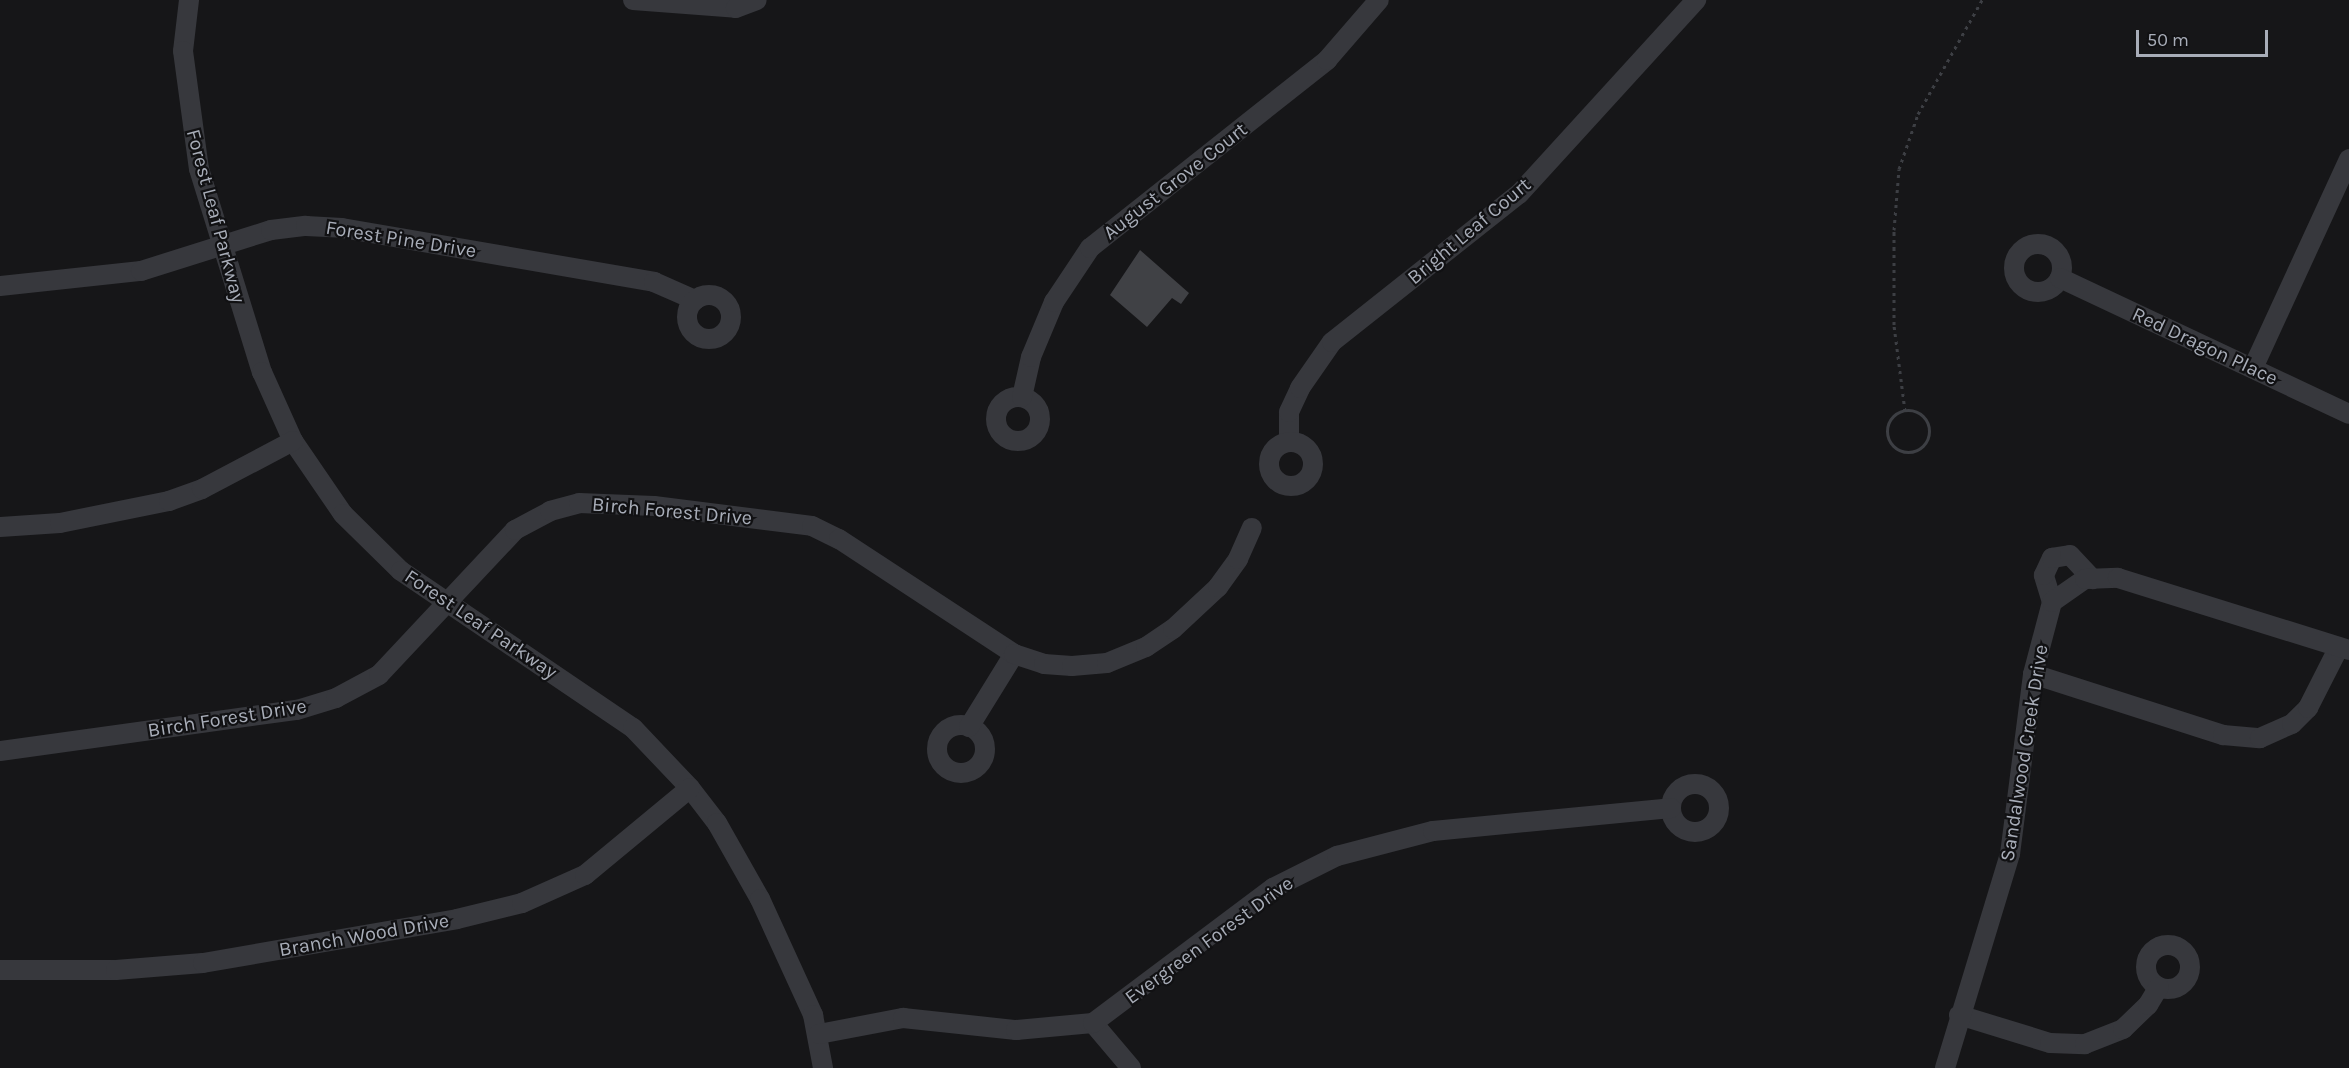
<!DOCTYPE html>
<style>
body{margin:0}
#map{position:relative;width:2349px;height:1068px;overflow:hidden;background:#161618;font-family:Karla,sans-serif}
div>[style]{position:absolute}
.building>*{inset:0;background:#404145}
.path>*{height:3px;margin-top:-1.5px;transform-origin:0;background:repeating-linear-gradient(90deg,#3d3f44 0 3px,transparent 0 7.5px)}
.path>.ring{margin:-1.5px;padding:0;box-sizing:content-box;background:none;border:3px solid #3d3f44;border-radius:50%}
.minor>*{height:20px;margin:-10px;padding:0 10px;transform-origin:10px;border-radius:10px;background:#37383d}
.minor>.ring{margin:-10px;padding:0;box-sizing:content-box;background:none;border:20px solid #37383d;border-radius:50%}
span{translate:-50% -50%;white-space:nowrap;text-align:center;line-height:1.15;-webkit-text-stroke:4.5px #111113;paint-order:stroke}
.street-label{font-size:20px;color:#a8adb8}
.scale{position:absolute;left:2136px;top:30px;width:132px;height:27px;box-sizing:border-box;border:3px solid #a8adb8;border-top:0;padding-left:8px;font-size:18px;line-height:21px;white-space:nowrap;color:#a8adb8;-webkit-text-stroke:4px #111113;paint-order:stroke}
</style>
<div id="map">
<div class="building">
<div style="clip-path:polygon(1140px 250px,1189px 293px,1181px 304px,1172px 298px,1147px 327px,1110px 295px)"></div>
</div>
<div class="path">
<div class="ring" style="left:1887px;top:410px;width:39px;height:39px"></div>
<div style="left:1905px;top:411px;width:87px;rotate:-97.3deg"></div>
<div style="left:1894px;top:325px;width:95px;rotate:-90deg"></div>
<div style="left:1894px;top:230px;width:61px;rotate:-85.3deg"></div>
<div style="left:1899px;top:169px;width:58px;rotate:-70.9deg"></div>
<div style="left:1918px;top:114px;width:131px;rotate:-60.7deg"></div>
</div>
<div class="minor">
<div style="left:189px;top:0;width:51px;rotate:96.7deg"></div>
<div style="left:183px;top:51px;width:119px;rotate:82.3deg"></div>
<div style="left:199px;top:169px;width:213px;rotate:72.8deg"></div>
<div style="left:262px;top:372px;width:76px;rotate:65.8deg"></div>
<div style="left:293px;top:441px;width:88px;rotate:55.6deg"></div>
<div style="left:343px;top:514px;width:81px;rotate:44.5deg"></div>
<div style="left:401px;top:571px;width:280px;rotate:34.1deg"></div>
<div style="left:633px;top:728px;width:83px;rotate:46.5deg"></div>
<div style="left:690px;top:788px;width:44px;rotate:52.4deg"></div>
<div style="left:717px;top:823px;width:87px;rotate:60.5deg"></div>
<div style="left:760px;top:899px;width:128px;rotate:65.4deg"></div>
<div style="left:813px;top:1015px;width:54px;rotate:79.3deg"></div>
<div style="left:633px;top:0;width:103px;rotate:4.4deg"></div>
<div style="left:736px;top:8px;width:22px;rotate:-21deg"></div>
<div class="ring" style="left:2014px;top:244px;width:28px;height:28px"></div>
<div style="left:2060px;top:278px;width:319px;rotate:25.2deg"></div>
<div style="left:0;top:286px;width:142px;rotate:-6.1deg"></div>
<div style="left:141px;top:271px;width:136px;rotate:-17.5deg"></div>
<div style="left:271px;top:230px;width:35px;rotate:-7deg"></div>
<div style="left:306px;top:226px;width:36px;rotate:3deg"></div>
<div style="left:342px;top:228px;width:317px;rotate:9.8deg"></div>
<div style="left:654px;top:282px;width:45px;rotate:23.7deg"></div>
<div class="ring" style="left:687px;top:295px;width:24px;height:24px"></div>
<div style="left:2253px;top:368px;width:230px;rotate:-65.3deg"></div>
<div class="ring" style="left:996px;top:397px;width:24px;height:24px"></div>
<div style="left:1022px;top:397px;width:41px;rotate:-77.3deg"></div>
<div style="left:1031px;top:357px;width:60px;rotate:-67.3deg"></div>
<div style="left:1054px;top:302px;width:65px;rotate:-56.3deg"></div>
<div style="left:1090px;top:248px;width:303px;rotate:-38.4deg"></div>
<div style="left:1327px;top:60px;width:79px;rotate:-49.1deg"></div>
<div style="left:1289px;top:441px;width:29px;rotate:-90deg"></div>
<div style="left:1289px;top:412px;width:26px;rotate:-65deg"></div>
<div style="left:1300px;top:388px;width:56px;rotate:-55.2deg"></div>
<div style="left:1332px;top:342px;width:238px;rotate:-38.4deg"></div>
<div style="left:1519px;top:194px;width:263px;rotate:-47.6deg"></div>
<div class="ring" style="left:1269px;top:442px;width:24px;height:24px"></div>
<div style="left:0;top:527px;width:60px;rotate:-3.8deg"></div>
<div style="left:60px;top:523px;width:111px;rotate:-11.4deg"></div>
<div style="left:169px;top:501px;width:35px;rotate:-20deg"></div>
<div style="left:202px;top:489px;width:103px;rotate:-27.8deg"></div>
<div style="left:2052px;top:602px;width:28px;rotate:-107deg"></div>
<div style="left:2044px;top:575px;width:19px;rotate:-65deg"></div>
<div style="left:2052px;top:558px;width:18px;rotate:-9deg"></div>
<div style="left:2070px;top:555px;width:33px;rotate:47deg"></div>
<div style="left:2033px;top:674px;width:200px;rotate:17.8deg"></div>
<div style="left:2223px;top:735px;width:37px;rotate:5deg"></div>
<div style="left:2260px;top:738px;width:35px;rotate:-24deg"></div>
<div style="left:2292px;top:724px;width:23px;rotate:-45deg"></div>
<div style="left:2308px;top:708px;width:68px;rotate:-63.1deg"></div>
<div class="ring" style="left:937px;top:725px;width:28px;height:28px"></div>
<div style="left:969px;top:727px;width:86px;rotate:-58.3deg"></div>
<div style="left:0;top:751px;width:300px;rotate:-7.9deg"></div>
<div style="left:297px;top:710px;width:41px;rotate:-17.1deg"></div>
<div style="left:336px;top:698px;width:49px;rotate:-28.1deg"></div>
<div style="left:379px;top:675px;width:199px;rotate:-46.8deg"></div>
<div style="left:515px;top:530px;width:40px;rotate:-28deg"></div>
<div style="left:550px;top:511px;width:30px;rotate:-15deg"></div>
<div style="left:579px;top:503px;width:75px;rotate:2.3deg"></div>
<div style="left:654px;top:506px;width:159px;rotate:7.2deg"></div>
<div style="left:812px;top:526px;width:30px;rotate:26deg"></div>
<div style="left:839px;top:539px;width:209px;rotate:33.3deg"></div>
<div style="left:1014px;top:654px;width:32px;rotate:18deg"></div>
<div style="left:1044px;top:664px;width:28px;rotate:4deg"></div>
<div style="left:1072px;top:666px;width:35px;rotate:-5deg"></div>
<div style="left:1107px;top:663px;width:42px;rotate:-22.3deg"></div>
<div style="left:1146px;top:647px;width:32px;rotate:-34deg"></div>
<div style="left:1173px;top:629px;width:62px;rotate:-43deg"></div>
<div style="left:1218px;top:587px;width:34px;rotate:-54deg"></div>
<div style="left:1238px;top:559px;width:34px;rotate:-66deg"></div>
<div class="ring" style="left:1671px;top:784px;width:28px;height:28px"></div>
<div class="ring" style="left:2146px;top:945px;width:24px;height:24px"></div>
<div style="left:0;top:970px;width:116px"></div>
<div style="left:116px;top:970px;width:87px;rotate:-4.6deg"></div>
<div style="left:203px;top:963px;width:258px;rotate:-9.8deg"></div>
<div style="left:457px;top:919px;width:67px;rotate:-13.8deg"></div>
<div style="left:522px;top:903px;width:69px;rotate:-24deg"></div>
<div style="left:585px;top:875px;width:136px;rotate:-39.6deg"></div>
<div style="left:1959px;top:1015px;width:95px;rotate:17.1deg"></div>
<div style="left:2050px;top:1043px;width:35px;rotate:2deg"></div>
<div style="left:2085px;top:1044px;width:41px;rotate:-21.5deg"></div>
<div style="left:2123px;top:1029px;width:35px;rotate:-44deg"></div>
<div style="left:2148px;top:1005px;width:21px;rotate:-59deg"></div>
<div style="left:1093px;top:1023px;width:59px;rotate:49.8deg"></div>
<div style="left:819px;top:1034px;width:86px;rotate:-10.8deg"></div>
<div style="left:903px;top:1018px;width:114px;rotate:6.1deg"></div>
<div style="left:1016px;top:1030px;width:77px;rotate:-5.2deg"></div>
<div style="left:1093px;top:1023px;width:225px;rotate:-36.9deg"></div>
<div style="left:1273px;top:888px;width:72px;rotate:-26.6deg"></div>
<div style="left:1337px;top:856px;width:99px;rotate:-14.6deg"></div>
<div style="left:1433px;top:831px;width:239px;rotate:-5.5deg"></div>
<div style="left:1945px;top:1068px;width:224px;rotate:-73.1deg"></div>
<div style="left:2010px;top:854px;width:181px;rotate:-82.7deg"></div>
<div style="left:2033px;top:674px;width:74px;rotate:-75.2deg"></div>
<div style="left:2052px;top:602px;width:40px;rotate:-34.9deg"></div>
<div style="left:2085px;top:579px;width:33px;rotate:-2deg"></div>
<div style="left:2118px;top:578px;width:242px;rotate:17.3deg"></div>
</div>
<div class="street-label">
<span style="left:1175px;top:181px;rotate:-38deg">August Grove Court</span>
<span style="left:216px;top:216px;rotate:75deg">Forest Leaf Parkway</span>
<span style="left:1469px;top:231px;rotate:-40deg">Bright Leaf Court</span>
<span style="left:401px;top:239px;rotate:9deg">Forest Pine Drive</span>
<span style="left:2205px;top:346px;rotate:25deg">Red Dragon Place</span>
<span style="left:672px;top:511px;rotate:5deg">Birch Forest Drive</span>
<span style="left:481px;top:624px;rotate:34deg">Forest Leaf Parkway</span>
<span style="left:227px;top:718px;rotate:-9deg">Birch Forest Drive</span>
<span style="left:2024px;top:753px;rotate:-81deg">Sandalwood Creek Drive</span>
<span style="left:364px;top:935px;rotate:-10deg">Branch Wood Drive</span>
<span style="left:1209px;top:940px;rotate:-36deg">Evergreen Forest Drive</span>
</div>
<div class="scale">50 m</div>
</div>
